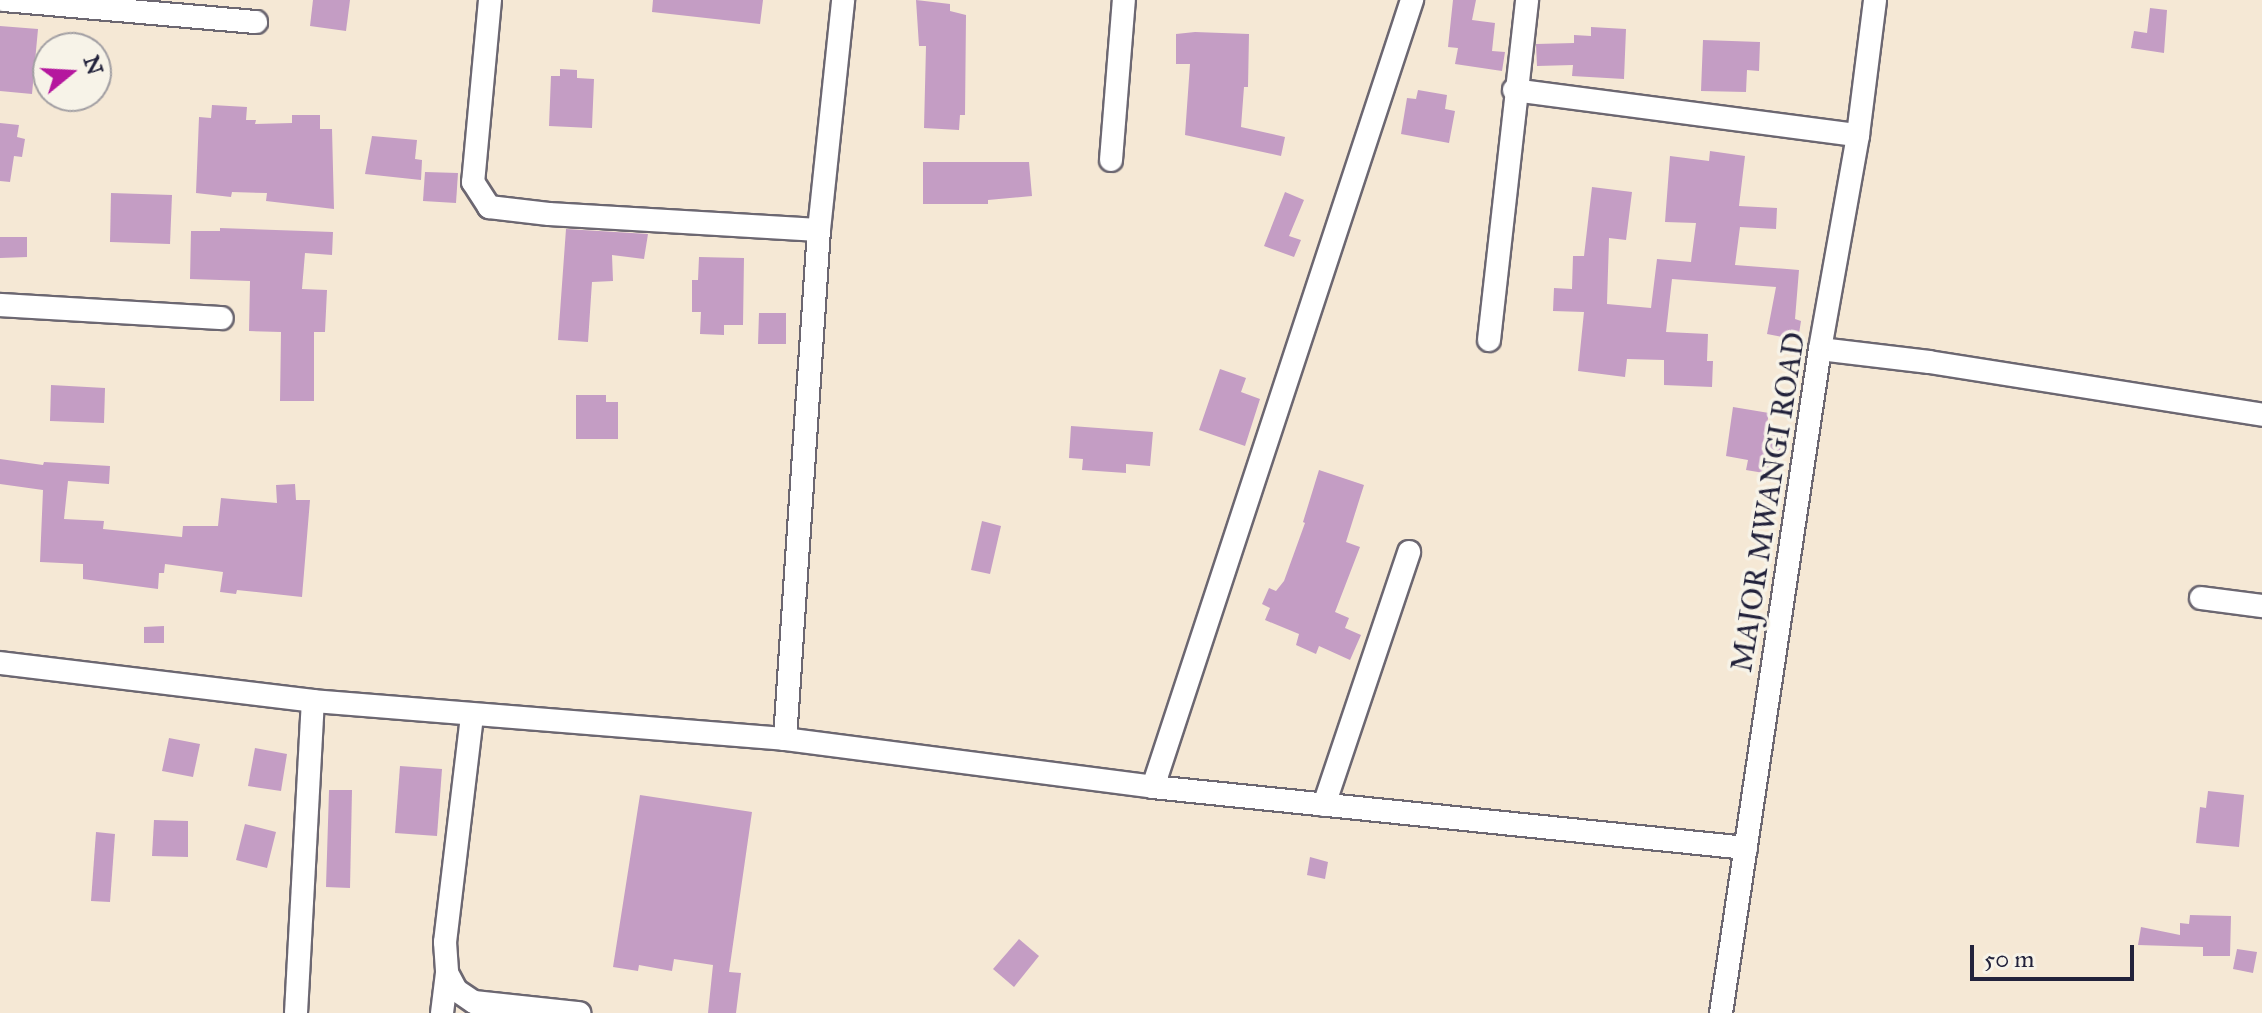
<!DOCTYPE html>
<style>
body{margin:0}
#map{position:relative;width:2262px;height:1013px;overflow:hidden;background:#f5e8d5;font-family:"IM FELL Great Primer",serif}
div>[style]{position:absolute}
.building>*{inset:0;background:#c49dc4}
.roads{filter:drop-shadow(2px 0 #6c6771) drop-shadow(-2px 0 #6c6771) drop-shadow(0 2px #6c6771) drop-shadow(0 -2px #6c6771)}
.minor>*{height:22px;margin:-11px;padding:0 11px;transform-origin:11px;border-radius:11px;background:#fff}
span{translate:-50% -50%;white-space:nowrap;text-align:center;line-height:1.15;-webkit-text-stroke:7px #f7f3e8;paint-order:stroke}
.street-label{font-size:30px;color:#22223b}
.north{position:absolute;left:32px;top:32px;width:80px;height:80px;box-sizing:border-box;background:#f7f3e8;border:2px solid #a29fa3;border-radius:50%;rotate:72deg;font-size:22px;font-weight:700;line-height:32px;text-align:center;color:#22223b}
.north::after{content:'';display:block;margin:auto;width:28px;height:36px;background:#b5179e;clip-path:polygon(50% 0,100% 100%,50% 72%,0 100%)}
.scale{position:absolute;left:1970px;top:945px;width:164px;height:36px;box-sizing:border-box;border:4px solid #22223b;border-top:0;padding-left:10px;font-size:24px;line-height:28px;white-space:nowrap;color:#22223b;-webkit-text-stroke:6px #f7f3e8;paint-order:stroke}
</style>
<div id="map">
<div class="building">
<div style="clip-path:polygon(313px 0,350px 0,346px 31px,310px 26px)"></div>
<div style="clip-path:polygon(653px 0,763px 0,760px 24px,652px 12px)"></div>
<div style="clip-path:polygon(916px 0,950px 4px,950px 11px,966px 15px,965px 115px,960px 115px,959px 130px,924px 128px,926px 46px,919px 46px)"></div>
<div style="clip-path:polygon(1453px 0,1476px 0,1472px 20px,1495px 23px,1492px 51px,1505px 52px,1502px 71px,1455px 64px,1458px 48px,1448px 47px)"></div>
<div style="clip-path:polygon(2150px 8px,2167px 10px,2164px 53px,2131px 48px,2134px 31px,2147px 33px)"></div>
<div style="clip-path:polygon(0 26px,38px 29px,32px 94px,0 91px)"></div>
<div style="clip-path:polygon(1591px 27px,1626px 29px,1624px 79px,1572px 76px,1573px 65px,1537px 66px,1536px 44px,1574px 43px,1574px 35px,1591px 36px)"></div>
<div style="clip-path:polygon(1195px 32px,1249px 34px,1248px 87px,1244px 87px,1241px 127px,1285px 137px,1281px 156px,1185px 135px,1190px 64px,1176px 64px,1176px 34px)"></div>
<div style="clip-path:polygon(1703px 40px,1760px 42px,1759px 71px,1747px 70px,1746px 92px,1701px 91px)"></div>
<div style="clip-path:polygon(560px 69px,577px 70px,577px 78px,594px 79px,592px 128px,549px 126px,551px 76px,560px 76px)"></div>
<div style="clip-path:polygon(1418px 90px,1447px 95px,1445px 109px,1455px 111px,1449px 143px,1401px 134px,1407px 98px,1416px 99px)"></div>
<div style="clip-path:polygon(212px 105px,247px 107px,246px 120px,256px 120px,255px 124px,292px 123px,292px 115px,320px 115px,320px 129px,332px 129px,334px 209px,266px 201px,267px 193px,232px 192px,231px 197px,196px 193px,199px 117px,211px 118px)"></div>
<div style="clip-path:polygon(0 123px,19px 125px,17px 137px,25px 139px,22px 157px,14px 156px,10px 182px,0 181px)"></div>
<div style="clip-path:polygon(372px 136px,417px 140px,415px 159px,422px 160px,421px 180px,365px 174px)"></div>
<div style="clip-path:polygon(1710px 151px,1745px 156px,1739px 206px,1777px 208px,1776px 229px,1740px 227px,1735px 265px,1799px 270px,1795px 319px,1801px 321px,1798px 340px,1767px 334px,1776px 287px,1672px 279px,1666px 332px,1708px 334px,1707px 361px,1713px 361px,1712px 387px,1664px 385px,1664px 360px,1627px 359px,1625px 377px,1578px 371px,1584px 312px,1553px 311px,1554px 288px,1572px 289px,1573px 256px,1584px 256px,1592px 187px,1632px 192px,1626px 240px,1609px 238px,1607px 304px,1651px 308px,1657px 259px,1691px 262px,1696px 223px,1665px 222px,1670px 156px,1709px 161px)"></div>
<div style="clip-path:polygon(923px 162px,1029px 162px,1032px 196px,988px 200px,988px 204px,923px 204px)"></div>
<div style="clip-path:polygon(425px 172px,458px 173px,456px 203px,423px 201px)"></div>
<div style="clip-path:polygon(1285px 192px,1304px 200px,1289px 236px,1301px 240px,1294px 257px,1264px 246px)"></div>
<div style="clip-path:polygon(111px 193px,172px 195px,170px 244px,110px 242px)"></div>
<div style="clip-path:polygon(220px 228px,333px 232px,332px 255px,305px 253px,302px 289px,327px 290px,325px 332px,314px 332px,314px 401px,280px 401px,281px 332px,249px 331px,250px 281px,190px 279px,191px 231px,220px 231px)"></div>
<div style="clip-path:polygon(566px 229px,648px 234px,644px 259px,612px 255px,613px 281px,592px 282px,588px 342px,558px 340px)"></div>
<div style="clip-path:polygon(0 237px,27px 237px,27px 257px,0 258px)"></div>
<div style="clip-path:polygon(699px 257px,744px 258px,743px 325px,724px 325px,724px 335px,700px 334px,701px 312px,692px 312px,692px 280px,698px 280px)"></div>
<div style="clip-path:polygon(759px 313px,786px 313px,786px 344px,758px 344px)"></div>
<div style="clip-path:polygon(1220px 369px,1246px 378px,1241px 392px,1260px 399px,1245px 446px,1199px 430px)"></div>
<div style="clip-path:polygon(51px 385px,105px 388px,104px 423px,50px 421px)"></div>
<div style="clip-path:polygon(576px 395px,606px 395px,606px 402px,618px 402px,618px 439px,576px 439px)"></div>
<div style="clip-path:polygon(1733px 407px,1769px 413px,1767px 424px,1784px 427px,1776px 475px,1746px 470px,1748px 460px,1726px 456px)"></div>
<div style="clip-path:polygon(1071px 426px,1153px 432px,1150px 466px,1126px 464px,1126px 473px,1082px 470px,1083px 459px,1069px 458px)"></div>
<div style="clip-path:polygon(0 459px,43px 465px,44px 462px,110px 466px,109px 484px,68px 481px,64px 519px,104px 521px,103px 529px,182px 537px,183px 526px,218px 526px,221px 498px,277px 503px,276px 485px,295px 484px,296px 500px,310px 500px,302px 597px,237px 590px,236px 594px,220px 592px,223px 572px,165px 564px,164px 573px,159px 573px,158px 589px,83px 579px,83px 564px,40px 562px,43px 490px,0 484px)"></div>
<div style="clip-path:polygon(1319px 470px,1364px 485px,1346px 542px,1360px 547px,1335px 612px,1349px 618px,1345px 628px,1361px 635px,1350px 660px,1319px 646px,1316px 654px,1296px 645px,1299px 634px,1265px 620px,1270px 608px,1262px 604px,1269px 588px,1276px 591px,1284px 581px,1305px 523px,1303px 522px)"></div>
<div style="clip-path:polygon(982px 521px,1001px 526px,990px 574px,971px 570px)"></div>
<div style="clip-path:polygon(164px 626px,164px 643px,144px 643px,144px 627px)"></div>
<div style="clip-path:polygon(169px 738px,200px 744px,193px 777px,162px 771px)"></div>
<div style="clip-path:polygon(255px 748px,287px 754px,281px 791px,248px 786px)"></div>
<div style="clip-path:polygon(400px 766px,442px 769px,437px 836px,395px 833px)"></div>
<div style="clip-path:polygon(329px 790px,352px 790px,350px 888px,326px 887px)"></div>
<div style="clip-path:polygon(2208px 791px,2244px 795px,2239px 847px,2196px 843px,2200px 807px,2206px 808px)"></div>
<div style="clip-path:polygon(640px 795px,752px 812px,729px 972px,741px 973px,736px 1013px,708px 1013px,713px 965px,674px 959px,672px 971px,639px 965px,638px 971px,613px 967px)"></div>
<div style="clip-path:polygon(154px 820px,188px 821px,188px 857px,152px 856px)"></div>
<div style="clip-path:polygon(245px 824px,276px 832px,267px 868px,236px 860px)"></div>
<div style="clip-path:polygon(96px 832px,115px 834px,110px 902px,91px 901px)"></div>
<div style="clip-path:polygon(1310px 857px,1328px 862px,1325px 879px,1307px 875px)"></div>
<div style="clip-path:polygon(2190px 915px,2231px 916px,2230px 956px,2203px 956px,2203px 947px,2138px 945px,2141px 927px,2180px 935px,2180px 923px,2189px 924px)"></div>
<div style="clip-path:polygon(1019px 939px,1039px 956px,1014px 987px,993px 969px)"></div>
<div style="clip-path:polygon(2237px 949px,2257px 952px,2253px 973px,2233px 969px)"></div>
</div>
<div class="roads">
<div class="minor">
<div style="left:4px;top:0;width:253px;rotate:5deg"></div>
<div style="left:490px;top:0;width:183px;rotate:95.3deg"></div>
<div style="left:473px;top:182px;width:30px;rotate:57deg"></div>
<div style="left:489px;top:207px;width:60px;rotate:6.7deg"></div>
<div style="left:549px;top:214px;width:270px;rotate:3.4deg"></div>
<div style="left:1514px;top:90px;width:347px;rotate:7.5deg"></div>
<div style="left:1111px;top:160px;width:161px;rotate:-85.4deg"></div>
<div style="left:0;top:305px;width:222px;rotate:3.4deg"></div>
<div style="left:1489px;top:340px;width:342px;rotate:-83.6deg"></div>
<div style="left:1820px;top:349px;width:110px;rotate:6.8deg"></div>
<div style="left:1929px;top:362px;width:337px;rotate:9deg"></div>
<div style="left:2201px;top:598px;width:62px;rotate:7.5deg"></div>
<div style="left:0;top:663px;width:315px;rotate:6.9deg"></div>
<div style="left:313px;top:701px;width:474px;rotate:4.6deg"></div>
<div style="left:785px;top:739px;width:371px;rotate:7.4deg"></div>
<div style="left:1153px;top:787px;width:596px;rotate:5.87deg"></div>
<div style="left:472px;top:716px;width:228px;rotate:96.8deg"></div>
<div style="left:445px;top:942px;width:31px;rotate:86deg"></div>
<div style="left:447px;top:973px;width:19px;rotate:62deg"></div>
<div style="left:456px;top:990px;width:22px;rotate:34deg"></div>
<div style="left:474px;top:1002px;width:106px;rotate:6deg"></div>
<div style="left:785px;top:739px;width:510px;rotate:-86.18deg"></div>
<div style="left:819px;top:230px;width:231px;rotate:-84deg"></div>
<div style="left:1153px;top:787px;width:829px;rotate:-71.78deg"></div>
<div style="left:1324px;top:805px;width:267px;rotate:-71.4deg"></div>
<div style="left:296px;top:1013px;width:312px;rotate:-86.9deg"></div>
<div style="left:442px;top:1013px;width:40px;rotate:-82.9deg"></div>
<div style="left:1721px;top:1013px;width:671px;rotate:-81.52deg"></div>
<div style="left:1820px;top:349px;width:217px;rotate:-79.9deg"></div>
<div style="left:1858px;top:135px;width:136px;rotate:-82.8deg"></div>
</div>
</div>
<div class="street-label">
<span style="left:1768px;top:502px;rotate:-81deg">MAJOR MWANGI ROAD</span>
</div>
<div class="north">N</div>
<div class="scale">50 m</div>
</div>
